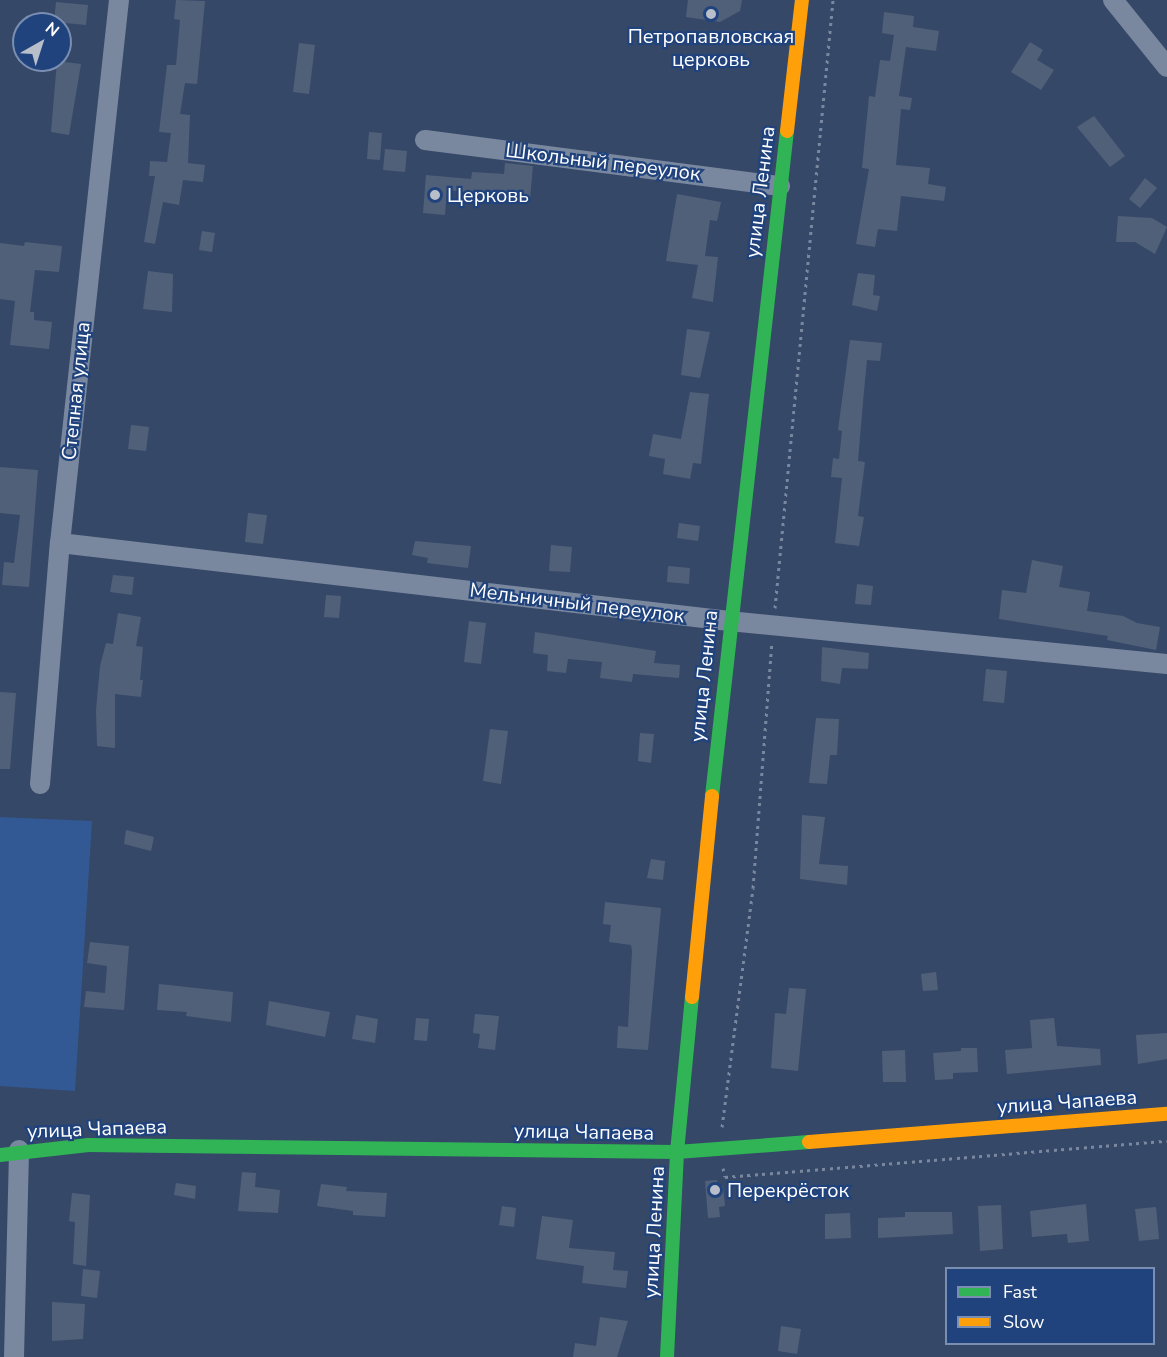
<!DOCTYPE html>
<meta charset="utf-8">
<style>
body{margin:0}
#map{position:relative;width:1167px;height:1357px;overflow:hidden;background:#354868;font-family:"Nunito Sans",sans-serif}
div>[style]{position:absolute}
.green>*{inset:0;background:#335994}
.building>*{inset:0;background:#506079}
.path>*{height:3px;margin-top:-1.5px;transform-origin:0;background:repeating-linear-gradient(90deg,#7a889f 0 3px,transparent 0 7.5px)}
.street>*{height:20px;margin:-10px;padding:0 10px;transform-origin:10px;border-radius:10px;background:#7a889f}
.fast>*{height:14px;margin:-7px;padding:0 7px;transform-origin:7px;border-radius:7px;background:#30b455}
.slow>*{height:14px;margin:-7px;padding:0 7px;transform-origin:7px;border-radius:7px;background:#ff9f0a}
.dots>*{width:16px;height:16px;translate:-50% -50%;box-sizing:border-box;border:3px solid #20437d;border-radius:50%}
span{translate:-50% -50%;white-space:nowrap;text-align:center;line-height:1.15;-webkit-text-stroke:4.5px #20437d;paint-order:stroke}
.poi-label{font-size:20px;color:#fff}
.left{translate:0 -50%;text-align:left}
.street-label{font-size:20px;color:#fff}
.legend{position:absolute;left:945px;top:1267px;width:210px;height:78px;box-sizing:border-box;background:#20437d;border:2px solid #798eb1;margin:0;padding:8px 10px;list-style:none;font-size:18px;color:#fff}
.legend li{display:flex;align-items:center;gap:12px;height:30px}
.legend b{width:30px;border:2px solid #798eb1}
.north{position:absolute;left:12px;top:12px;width:60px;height:60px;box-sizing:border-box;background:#20437d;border:2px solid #798eb1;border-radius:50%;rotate:39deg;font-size:16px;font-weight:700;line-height:24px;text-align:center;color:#fff}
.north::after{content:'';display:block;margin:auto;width:21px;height:27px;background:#b8bfca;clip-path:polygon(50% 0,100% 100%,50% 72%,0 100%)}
</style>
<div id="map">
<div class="green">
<div style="clip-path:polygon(0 817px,92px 821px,75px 1091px,0 1086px)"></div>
</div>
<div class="building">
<div style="clip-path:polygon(176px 0,205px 1px,197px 84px,185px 83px,180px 114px,190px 115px,188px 163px,205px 165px,203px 182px,183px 180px,179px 205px,163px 202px,155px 244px,144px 242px,155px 176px,149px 176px,150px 161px,167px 162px,171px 133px,159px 132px,167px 65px,176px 65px,180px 20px,174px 19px)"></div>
<div style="clip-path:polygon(688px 0,742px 0,740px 11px,720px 22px,686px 17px)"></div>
<div style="clip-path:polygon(56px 2px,88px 5px,86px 25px,54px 22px)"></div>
<div style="clip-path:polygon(884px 12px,914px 16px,913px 27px,939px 31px,936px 51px,906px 47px,899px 96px,912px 98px,910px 110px,901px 109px,896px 165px,930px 168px,928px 184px,946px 187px,944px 201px,901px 196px,897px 231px,878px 229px,875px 247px,856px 244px,869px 169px,862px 168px,869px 96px,875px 97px,880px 60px,890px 61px,894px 35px,882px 33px)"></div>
<div style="clip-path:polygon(1030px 42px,1043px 50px,1037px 60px,1054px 70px,1041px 90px,1011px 72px)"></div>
<div style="clip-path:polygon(299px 43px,315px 45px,309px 94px,293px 92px)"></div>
<div style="clip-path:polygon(57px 61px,81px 64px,69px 135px,51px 132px)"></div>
<div style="clip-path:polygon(1094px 116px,1125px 156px,1110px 167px,1077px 127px)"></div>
<div style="clip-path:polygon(369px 132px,382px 133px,380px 160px,367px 159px)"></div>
<div style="clip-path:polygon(385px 149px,407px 151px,405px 172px,383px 170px)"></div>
<div style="clip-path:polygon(505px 163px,533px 166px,530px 199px,447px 190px,445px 215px,423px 213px,426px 175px,471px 179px,472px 172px,504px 174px)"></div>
<div style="clip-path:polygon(1145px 178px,1157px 188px,1140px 208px,1129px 199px)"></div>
<div style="clip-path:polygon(677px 194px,721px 202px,717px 221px,710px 220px,705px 256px,718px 257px,713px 302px,692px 298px,698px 265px,666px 261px)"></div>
<div style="clip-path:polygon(1118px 216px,1152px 218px,1167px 227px,1155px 254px,1135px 242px,1116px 242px)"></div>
<div style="clip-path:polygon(202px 231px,215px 233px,212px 252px,199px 250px)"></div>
<div style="clip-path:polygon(25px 242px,62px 246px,59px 272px,35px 270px,30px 312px,34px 312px,34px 320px,52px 322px,49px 349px,10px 345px,15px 301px,0 299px,0 243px,24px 246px)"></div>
<div style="clip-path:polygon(148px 271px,173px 274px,172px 312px,143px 309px)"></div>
<div style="clip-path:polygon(858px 273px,875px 275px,873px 295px,880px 296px,877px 311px,852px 305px)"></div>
<div style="clip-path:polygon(687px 329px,710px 332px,700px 378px,681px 375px)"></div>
<div style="clip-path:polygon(850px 340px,882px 343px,880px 361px,867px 360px,864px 391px,858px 461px,865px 462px,858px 516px,864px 517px,859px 546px,835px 543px,842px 478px,831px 477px,833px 458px,839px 459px,842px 431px,838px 430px)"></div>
<div style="clip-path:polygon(690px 392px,709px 394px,701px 464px,693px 463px,690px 479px,663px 474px,665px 459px,649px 456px,653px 434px,681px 439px)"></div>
<div style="clip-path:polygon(131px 425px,149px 427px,146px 451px,128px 449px)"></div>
<div style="clip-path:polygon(0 467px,38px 470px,29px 587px,2px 585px,4px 562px,14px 563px,20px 515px,0 513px)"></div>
<div style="clip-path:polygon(248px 513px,267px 515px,263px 544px,245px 542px)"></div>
<div style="clip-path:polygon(679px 523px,700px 526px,698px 541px,677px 538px)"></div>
<div style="clip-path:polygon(415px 541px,471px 546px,468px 568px,427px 563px,428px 558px,412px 555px)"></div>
<div style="clip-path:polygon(551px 545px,572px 547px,570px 572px,549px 571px)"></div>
<div style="clip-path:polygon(1032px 560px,1063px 566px,1059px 587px,1090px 592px,1087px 611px,1123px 616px,1137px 623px,1160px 627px,1156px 650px,1107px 640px,1108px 636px,999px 619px,1002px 590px,1026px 593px)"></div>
<div style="clip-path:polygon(668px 566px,690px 568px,689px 584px,667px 582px)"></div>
<div style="clip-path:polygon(113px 575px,134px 577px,132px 595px,110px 592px)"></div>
<div style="clip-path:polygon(857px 584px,873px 586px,871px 605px,855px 604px)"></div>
<div style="clip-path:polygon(326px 595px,341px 596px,339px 618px,324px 617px)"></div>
<div style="clip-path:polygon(118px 613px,141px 617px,136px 646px,143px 647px,140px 680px,143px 680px,141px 697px,115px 694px,115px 748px,97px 746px,96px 710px,100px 666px,106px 643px,113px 644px)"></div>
<div style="clip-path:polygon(469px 621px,486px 623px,481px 664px,464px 662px)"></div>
<div style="clip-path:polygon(535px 632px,656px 651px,654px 663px,680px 665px,679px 678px,633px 674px,632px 682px,600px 678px,602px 662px,568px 659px,566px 673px,547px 671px,548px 655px,533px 653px)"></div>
<div style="clip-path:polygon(822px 647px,869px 653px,868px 669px,842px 668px,840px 684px,821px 681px)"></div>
<div style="clip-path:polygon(986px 669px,1007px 671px,1004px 703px,983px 701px)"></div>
<div style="clip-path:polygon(0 692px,16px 693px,10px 769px,0 769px)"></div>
<div style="clip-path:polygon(816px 718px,839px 719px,837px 755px,830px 755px,827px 784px,809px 783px)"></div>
<div style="clip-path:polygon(490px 729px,508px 731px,501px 784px,483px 781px)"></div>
<div style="clip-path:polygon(640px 733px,654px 734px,651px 763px,638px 761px)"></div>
<div style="clip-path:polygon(802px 815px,825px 817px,819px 864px,848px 866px,847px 885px,800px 879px)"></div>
<div style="clip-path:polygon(126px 830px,154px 837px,151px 851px,124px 844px)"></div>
<div style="clip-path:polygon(651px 859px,665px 861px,663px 880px,647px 878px)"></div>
<div style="clip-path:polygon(605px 902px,661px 908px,648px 1050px,617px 1048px,618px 1026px,628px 1027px,632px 951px,631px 945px,609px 942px,611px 925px,603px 924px)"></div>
<div style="clip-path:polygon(90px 942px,129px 946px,124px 1010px,84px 1007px,86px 991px,105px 993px,107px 966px,87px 963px)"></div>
<div style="clip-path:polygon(936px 972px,938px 990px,923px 991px,921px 974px)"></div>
<div style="clip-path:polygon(159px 984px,233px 992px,231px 1022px,186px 1016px,187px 1012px,157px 1010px)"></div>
<div style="clip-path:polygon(789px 988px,806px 989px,798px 1071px,771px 1068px,775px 1013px,786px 1014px)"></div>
<div style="clip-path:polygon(269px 1001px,330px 1012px,325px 1037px,266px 1025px)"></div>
<div style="clip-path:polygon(475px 1014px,499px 1016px,495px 1050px,478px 1048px,480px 1034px,473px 1033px)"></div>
<div style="clip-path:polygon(356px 1015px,378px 1019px,375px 1043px,352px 1039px)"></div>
<div style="clip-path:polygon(416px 1018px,429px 1019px,427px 1041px,414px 1040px)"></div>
<div style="clip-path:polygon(1054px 1018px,1057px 1046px,1100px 1049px,1101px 1065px,1007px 1074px,1005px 1050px,1032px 1048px,1030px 1020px)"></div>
<div style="clip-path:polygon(1167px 1033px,1167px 1059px,1138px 1064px,1136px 1035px)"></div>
<div style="clip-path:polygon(961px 1048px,977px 1048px,978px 1072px,953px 1073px,953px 1079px,935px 1080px,933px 1053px,961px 1051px)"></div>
<div style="clip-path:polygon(905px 1050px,906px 1082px,883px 1082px,882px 1051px)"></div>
<div style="clip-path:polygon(242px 1172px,256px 1173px,255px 1187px,280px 1190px,278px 1213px,238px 1211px)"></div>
<div style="clip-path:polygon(717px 1180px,718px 1186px,723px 1186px,725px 1206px,719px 1207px,720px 1217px,708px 1218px,705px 1181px)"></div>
<div style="clip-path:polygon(176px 1183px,196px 1186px,195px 1199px,174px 1195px)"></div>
<div style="clip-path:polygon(321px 1184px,347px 1187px,346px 1191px,387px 1193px,385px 1217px,353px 1215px,353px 1211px,317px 1206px)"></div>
<div style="clip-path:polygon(72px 1193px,90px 1195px,86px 1266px,73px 1264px,75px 1222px,69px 1221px)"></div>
<div style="clip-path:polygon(1086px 1204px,1089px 1241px,1068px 1243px,1067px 1234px,1032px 1237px,1030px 1211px)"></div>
<div style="clip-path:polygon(1001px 1205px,1003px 1249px,980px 1251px,978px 1206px)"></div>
<div style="clip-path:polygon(502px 1206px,516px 1208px,514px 1227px,499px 1225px)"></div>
<div style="clip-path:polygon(1156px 1207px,1159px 1239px,1139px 1241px,1135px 1209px)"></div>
<div style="clip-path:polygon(905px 1212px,952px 1212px,953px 1234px,878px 1238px,878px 1218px,905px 1217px)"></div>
<div style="clip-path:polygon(850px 1213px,851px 1238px,825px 1239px,825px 1214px)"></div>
<div style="clip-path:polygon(542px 1216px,573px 1220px,569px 1248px,615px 1252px,613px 1270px,628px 1271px,626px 1288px,582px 1283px,584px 1266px,536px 1259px)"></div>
<div style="clip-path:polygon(83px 1269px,100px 1271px,97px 1298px,81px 1296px)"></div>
<div style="clip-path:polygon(52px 1302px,85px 1304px,83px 1339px,52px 1341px)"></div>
<div style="clip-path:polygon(600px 1317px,628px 1321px,617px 1357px,573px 1357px,575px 1343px,596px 1346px)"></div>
<div style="clip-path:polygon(781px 1326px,801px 1329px,797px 1354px,778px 1351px)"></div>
</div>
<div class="path">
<div style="left:775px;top:608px;width:611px;rotate:-84.55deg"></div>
<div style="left:722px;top:1127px;width:241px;rotate:-82.6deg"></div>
<div style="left:753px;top:888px;width:247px;rotate:-85.6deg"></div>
<div style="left:723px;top:1168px;width:9px;rotate:77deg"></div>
<div style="left:725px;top:1177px;width:443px;rotate:-4.7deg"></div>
</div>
<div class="street">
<div style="left:1113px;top:0;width:86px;rotate:51.1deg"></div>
<div style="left:425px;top:140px;width:358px;rotate:7.4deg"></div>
<div style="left:60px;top:543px;width:674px;rotate:6.65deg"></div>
<div style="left:729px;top:621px;width:440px;rotate:5.6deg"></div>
<div style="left:40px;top:784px;width:242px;rotate:-85.3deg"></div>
<div style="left:60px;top:543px;width:546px;rotate:-83.8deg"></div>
<div style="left:14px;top:1357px;width:207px;rotate:-88.6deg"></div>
</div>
<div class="fast">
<div style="left:712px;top:796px;width:669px;rotate:-83.57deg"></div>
<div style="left:0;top:1155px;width:89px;rotate:-6.5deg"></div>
<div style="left:88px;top:1145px;width:589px;rotate:0.68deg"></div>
<div style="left:677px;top:1152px;width:132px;rotate:-4.3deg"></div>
<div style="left:667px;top:1357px;width:205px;rotate:-87.2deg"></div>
<div style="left:677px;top:1152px;width:156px;rotate:-84.5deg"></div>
</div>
<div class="slow">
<div style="left:787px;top:131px;width:132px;rotate:-83.5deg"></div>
<div style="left:692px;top:997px;width:202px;rotate:-84.3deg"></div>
<div style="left:809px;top:1142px;width:359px;rotate:-4.5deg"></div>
</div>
<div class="dots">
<div style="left:711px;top:14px;background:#b8bfca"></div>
<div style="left:435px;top:195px;background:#b8bfca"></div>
<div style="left:715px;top:1190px;background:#b8bfca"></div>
</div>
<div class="poi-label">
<span style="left:711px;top:48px">Петропавловская<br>церковь</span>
<span class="left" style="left:447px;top:195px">Церковь</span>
<span class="left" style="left:727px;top:1190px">Перекрёсток</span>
</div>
<div class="street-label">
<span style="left:603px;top:162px;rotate:7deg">Школьный переулок</span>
<span style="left:760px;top:192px;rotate:-83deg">улица Ленина</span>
<span style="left:76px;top:391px;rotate:-84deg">Степная улица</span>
<span style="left:577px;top:603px;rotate:7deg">Мельничный переулок</span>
<span style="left:704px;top:676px;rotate:-84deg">улица Ленина</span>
<span style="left:1067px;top:1102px;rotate:-4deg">улица Чапаева</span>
<span style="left:97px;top:1129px;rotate:-2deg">улица Чапаева</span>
<span style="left:584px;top:1132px;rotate:1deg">улица Чапаева</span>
<span style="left:654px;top:1232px;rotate:-87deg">улица Ленина</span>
</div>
<ul class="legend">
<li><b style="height:8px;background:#30b455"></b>Fast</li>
<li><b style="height:8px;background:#ff9f0a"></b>Slow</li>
</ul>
<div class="north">N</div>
</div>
